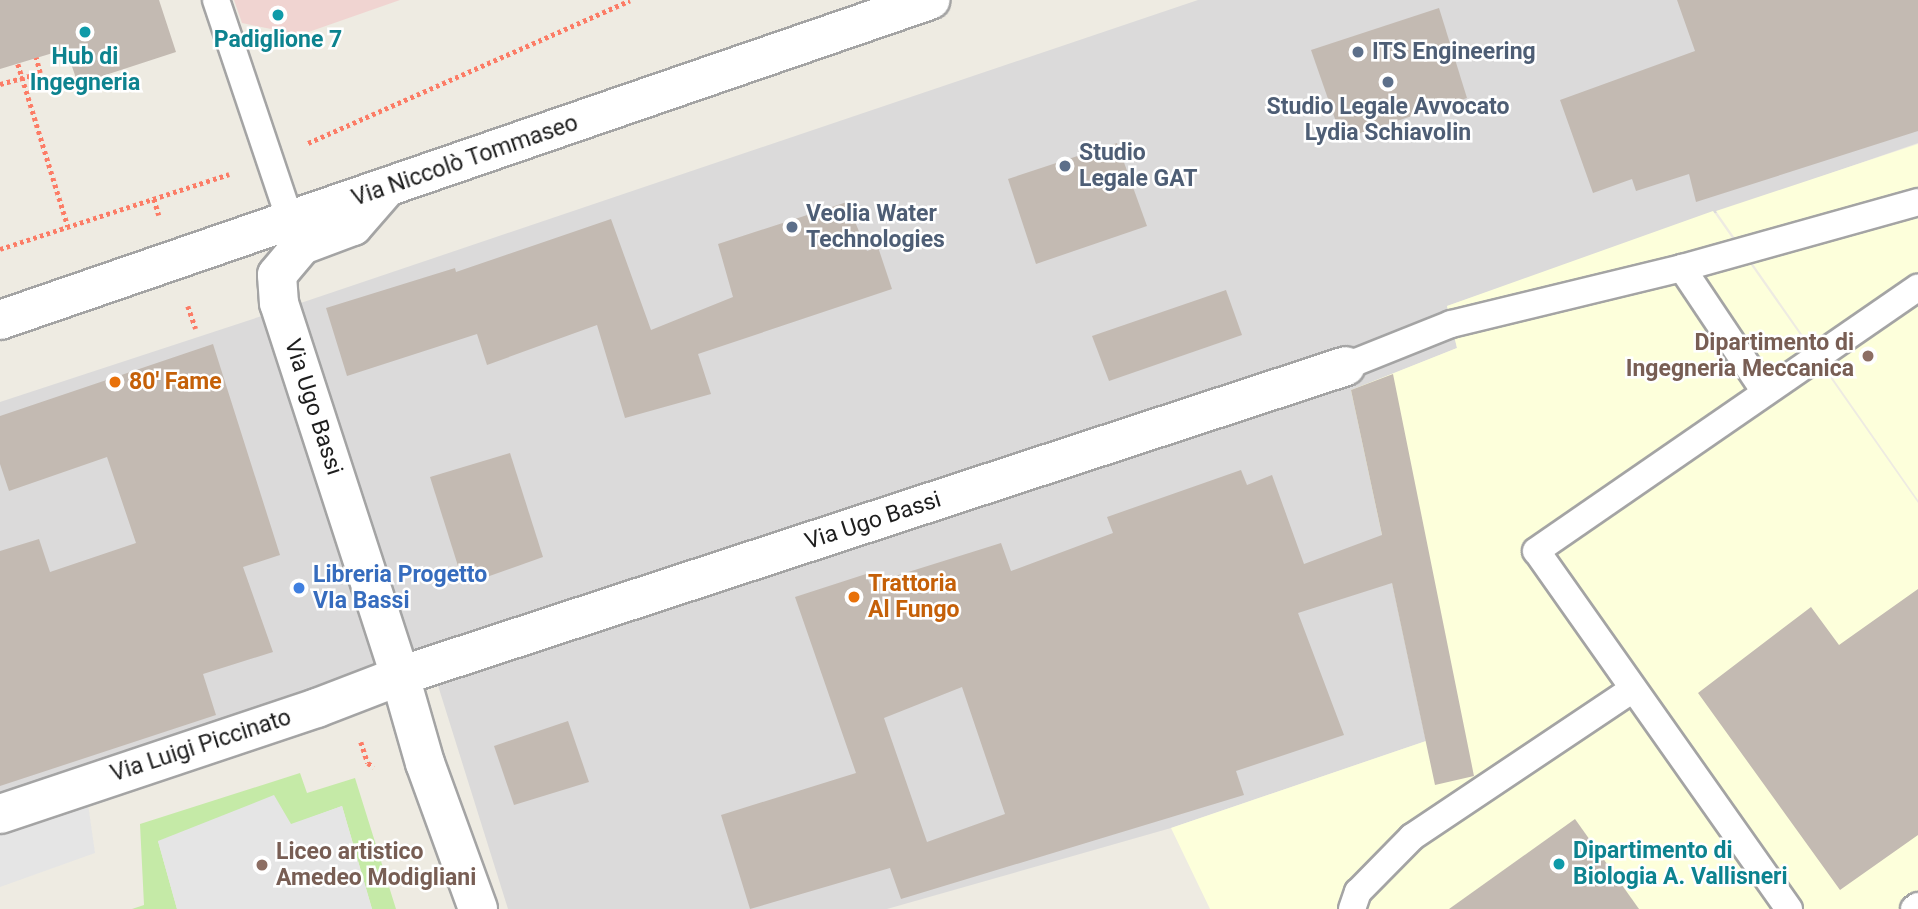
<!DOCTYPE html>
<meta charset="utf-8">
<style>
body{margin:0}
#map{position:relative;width:1918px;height:909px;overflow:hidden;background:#eeebe2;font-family:Roboto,sans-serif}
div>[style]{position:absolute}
.residential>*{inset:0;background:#dbdada}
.commercial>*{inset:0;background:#f0d4d1}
.education>*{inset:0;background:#fdffdb}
.grass>*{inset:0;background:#c5eaa7}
.parking>*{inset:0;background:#e5e5e5}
.building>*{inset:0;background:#c3bab2}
.path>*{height:4.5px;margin-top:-2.25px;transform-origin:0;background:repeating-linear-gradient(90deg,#fc7c66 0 3.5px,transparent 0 7px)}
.roads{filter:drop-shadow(2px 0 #a4a4a4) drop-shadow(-2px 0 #a4a4a4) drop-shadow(0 2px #a4a4a4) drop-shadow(0 -2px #a4a4a4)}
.service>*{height:26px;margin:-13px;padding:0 13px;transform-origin:13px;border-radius:13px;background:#fff}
.minor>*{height:38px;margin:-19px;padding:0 19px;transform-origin:19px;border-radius:19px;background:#fff}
.tertiary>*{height:38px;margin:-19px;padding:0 19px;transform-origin:19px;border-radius:19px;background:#fff}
.dots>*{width:19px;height:19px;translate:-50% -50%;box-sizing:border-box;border:4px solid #fff;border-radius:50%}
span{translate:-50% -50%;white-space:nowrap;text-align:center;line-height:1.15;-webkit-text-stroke:5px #fff;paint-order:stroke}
.culture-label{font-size:23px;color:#0d838f;font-weight:700}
.left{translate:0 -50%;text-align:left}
.service-label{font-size:23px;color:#4e5e75;font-weight:700}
.street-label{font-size:23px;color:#1d1d1d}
.education-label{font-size:23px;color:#785e54;font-weight:700}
.right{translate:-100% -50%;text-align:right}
.food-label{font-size:23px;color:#c56008;font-weight:700}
.shop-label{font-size:23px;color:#366cbe;font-weight:700}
</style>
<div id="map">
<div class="residential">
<div style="clip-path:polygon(1198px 0,1918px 0,1918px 143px,1447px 306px,1457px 348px,1352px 390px,1426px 741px,1171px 828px,887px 909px,508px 909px,430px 660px,0 801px,0 402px,280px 310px)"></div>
</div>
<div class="commercial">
<div style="clip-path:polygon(234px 0,400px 0,300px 35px,242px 23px)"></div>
</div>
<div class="education">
<div style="clip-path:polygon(1918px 144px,1918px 500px,1716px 211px)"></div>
<div style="clip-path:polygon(1713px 211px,1918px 503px,1918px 909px,1210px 909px,1171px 828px,1426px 741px,1351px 390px,1457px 348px,1447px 306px)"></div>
</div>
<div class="grass">
<div style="clip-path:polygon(300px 773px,307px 793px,355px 778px,396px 909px,372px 909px,342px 806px,291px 825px,158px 841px,177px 909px,132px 909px,144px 905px,140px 824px)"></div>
</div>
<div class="parking">
<div style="clip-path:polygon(274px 795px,291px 824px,342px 806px,372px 909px,177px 909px,158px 841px)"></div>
<div style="clip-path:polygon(88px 804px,95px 853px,0 887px,0 835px)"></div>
</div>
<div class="building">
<div style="clip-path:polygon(0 0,159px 0,176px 52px,78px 84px,66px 49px,0 69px)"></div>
<div style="clip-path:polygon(1677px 0,1918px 0,1918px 131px,1696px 202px,1689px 174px,1636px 191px,1632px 179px,1593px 193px,1560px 100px,1695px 51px)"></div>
<div style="clip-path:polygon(1439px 8px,1467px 98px,1342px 139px,1311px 50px)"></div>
<div style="clip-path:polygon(1117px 143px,1147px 226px,1036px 264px,1008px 179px)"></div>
<div style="clip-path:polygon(847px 202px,867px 251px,878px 247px,892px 289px,698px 354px,711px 394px,625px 418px,597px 325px,487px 365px,477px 334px,347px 376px,326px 308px,455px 268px,456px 272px,611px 219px,651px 330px,733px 297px,718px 244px)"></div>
<div style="clip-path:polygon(1226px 290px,1242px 335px,1109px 381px,1092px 336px)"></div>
<div style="clip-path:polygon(213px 344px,280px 555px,243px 567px,273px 652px,203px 674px,216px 715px,0 786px,0 551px,39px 539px,50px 572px,136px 543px,107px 457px,9px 491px,0 464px,0 416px)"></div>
<div style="clip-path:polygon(evenodd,1393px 374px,1474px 776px,1435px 785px,1392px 583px,1298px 613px,1344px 735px,1236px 771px,1244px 795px,901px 899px,890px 868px,750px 909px,721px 815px,856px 773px,795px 597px,866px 574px,870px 584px,1001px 543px,1011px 571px,1113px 533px,1107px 517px,1241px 470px,1247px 485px,1272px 475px,1304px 564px,1382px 535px,1351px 390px,1393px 374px,962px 687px,1005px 814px,927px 842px,884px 718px,962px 687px)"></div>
<div style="clip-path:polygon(510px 453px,543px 557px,464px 585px,430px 477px)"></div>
<div style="clip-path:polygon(1918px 589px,1918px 835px,1840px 890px,1698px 693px,1811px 607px,1839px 645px)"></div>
<div style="clip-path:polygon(568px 721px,589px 782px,514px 805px,494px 746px)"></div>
<div style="clip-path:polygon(1575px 819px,1639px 909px,1449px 909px)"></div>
</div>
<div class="path">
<div style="left:18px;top:64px;width:170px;rotate:72.9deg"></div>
<div style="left:0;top:84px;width:41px;rotate:-15.4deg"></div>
<div style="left:40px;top:73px;width:16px;rotate:-105deg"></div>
<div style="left:308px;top:143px;width:352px;rotate:-23.9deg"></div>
<div style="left:154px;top:199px;width:17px;rotate:73deg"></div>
<div style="left:0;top:249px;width:241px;rotate:-18.1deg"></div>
<div style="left:188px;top:306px;width:24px;rotate:71deg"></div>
<div style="left:361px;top:742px;width:22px;rotate:72deg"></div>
<div style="left:368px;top:763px;width:7px;rotate:34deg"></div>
</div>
<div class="roads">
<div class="service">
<div style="left:216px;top:0;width:232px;rotate:71.4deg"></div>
<div style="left:1682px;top:268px;width:149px;rotate:56.2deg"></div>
<div style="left:1346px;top:366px;width:113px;rotate:-21.8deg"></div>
<div style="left:1451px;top:324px;width:238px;rotate:-13.6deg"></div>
<div style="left:1682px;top:268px;width:245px;rotate:-15.6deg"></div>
<div style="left:1352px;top:909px;width:18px;rotate:-71deg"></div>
<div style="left:1358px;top:892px;width:77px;rotate:-45.5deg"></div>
<div style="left:1412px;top:837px;width:266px;rotate:-33.8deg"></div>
<div style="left:1789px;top:909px;width:438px;rotate:-125.2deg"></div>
<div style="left:1536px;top:551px;width:464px;rotate:-34.6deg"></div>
<div style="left:1914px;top:909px;width:5px;rotate:-37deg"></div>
</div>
<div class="minor">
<div style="left:387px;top:187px;width:52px;rotate:131.1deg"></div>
<div style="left:353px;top:226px;width:54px;rotate:159.6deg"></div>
<div style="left:302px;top:245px;width:39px;rotate:130deg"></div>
<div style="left:277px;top:275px;width:28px;rotate:86deg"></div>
<div style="left:279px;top:303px;width:392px;rotate:72deg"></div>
<div style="left:400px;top:676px;width:91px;rotate:74deg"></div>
<div style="left:425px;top:763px;width:155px;rotate:70deg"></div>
<div style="left:0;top:814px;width:334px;rotate:-18.5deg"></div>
<div style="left:317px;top:708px;width:89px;rotate:-21.1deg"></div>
<div style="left:400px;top:676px;width:995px;rotate:-18.14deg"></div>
</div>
<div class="tertiary">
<div style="left:0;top:320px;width:984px;rotate:-18.99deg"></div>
</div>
</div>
<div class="dots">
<div style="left:278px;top:15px;background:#0f9aa8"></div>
<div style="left:85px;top:32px;background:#0f9aa8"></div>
<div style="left:1358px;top:52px;background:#5c6f8a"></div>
<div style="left:1388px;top:82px;background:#5c6f8a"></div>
<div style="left:1065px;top:166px;background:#5c6f8a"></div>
<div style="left:792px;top:227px;background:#5c6f8a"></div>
<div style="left:1868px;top:356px;background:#8d6e63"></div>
<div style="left:115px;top:382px;background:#e8710a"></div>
<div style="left:299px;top:588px;background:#3f7fe0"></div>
<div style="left:854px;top:597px;background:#e8710a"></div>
<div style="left:1559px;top:864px;background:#0f9aa8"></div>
<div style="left:262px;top:865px;background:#8d6e63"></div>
</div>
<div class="culture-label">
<span style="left:278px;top:40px">Padiglione 7</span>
<span style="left:85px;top:70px">Hub di<br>Ingegneria</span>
<span class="left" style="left:1573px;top:864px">Dipartimento di<br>Biologia A. Vallisneri</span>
</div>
<div class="service-label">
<span class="left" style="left:1372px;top:52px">ITS Engineering</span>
<span style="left:1388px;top:120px">Studio Legale Avvocato<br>Lydia Schiavolin</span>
<span class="left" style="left:1079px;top:166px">Studio<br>Legale GAT</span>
<span class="left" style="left:806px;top:227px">Veolia Water<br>Technologies</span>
</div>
<div class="street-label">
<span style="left:465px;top:161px;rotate:-19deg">Via Niccolò Tommaseo</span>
<span style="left:313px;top:407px;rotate:72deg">Via Ugo Bassi</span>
<span style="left:873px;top:521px;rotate:-18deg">Via Ugo Bassi</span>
<span style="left:201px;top:746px;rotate:-18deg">Via Luigi Piccinato</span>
</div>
<div class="education-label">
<span class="right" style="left:1854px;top:356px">Dipartimento di<br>Ingegneria Meccanica</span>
<span class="left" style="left:276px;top:865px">Liceo artistico<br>Amedeo Modigliani</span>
</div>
<div class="food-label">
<span class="left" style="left:129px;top:382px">80' Fame</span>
<span class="left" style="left:868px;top:597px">Trattoria<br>Al Fungo</span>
</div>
<div class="shop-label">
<span class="left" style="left:313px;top:588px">Libreria Progetto<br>VIa Bassi</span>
</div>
</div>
